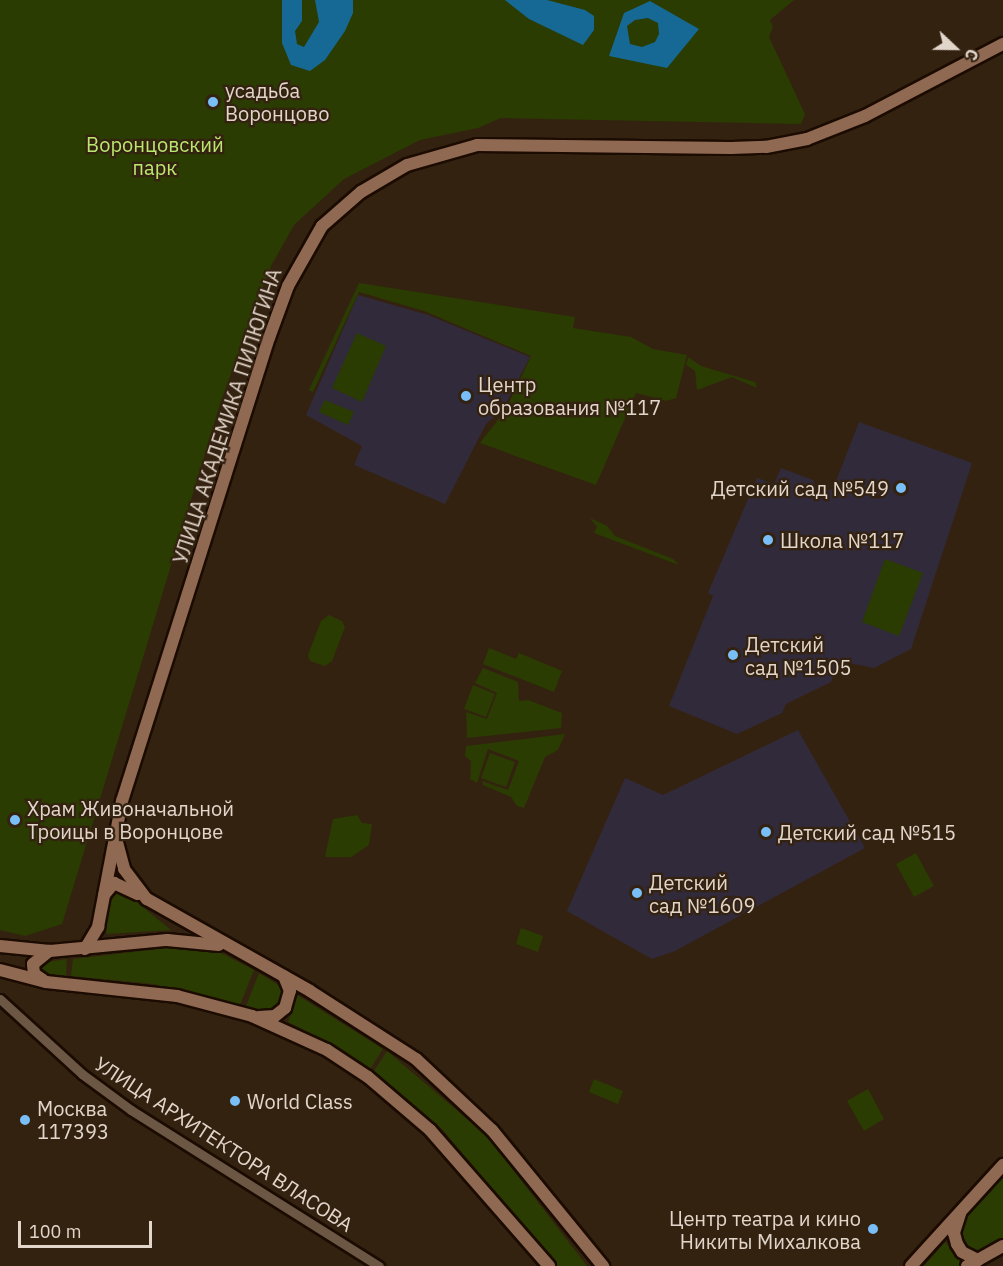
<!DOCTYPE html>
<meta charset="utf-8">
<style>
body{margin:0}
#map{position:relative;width:1003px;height:1266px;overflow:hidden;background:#342211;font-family:"IBM Plex Sans",sans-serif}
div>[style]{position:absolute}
.education>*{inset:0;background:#312a3a}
.green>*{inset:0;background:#2a3c01}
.water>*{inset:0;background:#166995}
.roads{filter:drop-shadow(2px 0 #1b0b00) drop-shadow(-2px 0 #1b0b00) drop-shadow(0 2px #1b0b00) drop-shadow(0 -2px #1b0b00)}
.street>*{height:9px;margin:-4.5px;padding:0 4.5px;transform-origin:4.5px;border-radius:4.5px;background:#6c5744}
.secondary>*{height:12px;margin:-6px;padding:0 6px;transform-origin:6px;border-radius:6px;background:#8f6952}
.dots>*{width:16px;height:16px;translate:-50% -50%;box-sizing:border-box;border:3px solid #342211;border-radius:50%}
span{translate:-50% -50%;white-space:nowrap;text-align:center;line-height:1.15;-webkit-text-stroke:4.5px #342211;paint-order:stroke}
.poi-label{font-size:20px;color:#e2d6cb}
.left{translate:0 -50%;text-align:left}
.right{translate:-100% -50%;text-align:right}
.park-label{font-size:20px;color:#bae76e}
.street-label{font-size:20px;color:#e2d6cb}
.north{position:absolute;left:925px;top:18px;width:60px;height:60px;-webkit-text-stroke:4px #342211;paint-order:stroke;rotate:112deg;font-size:16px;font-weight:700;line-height:24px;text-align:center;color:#e2d6cb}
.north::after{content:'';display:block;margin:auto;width:21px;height:27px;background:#e2d6cb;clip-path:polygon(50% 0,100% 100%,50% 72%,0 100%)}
.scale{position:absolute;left:18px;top:1221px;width:134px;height:27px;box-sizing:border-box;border:3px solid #e2d6cb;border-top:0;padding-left:8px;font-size:18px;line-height:21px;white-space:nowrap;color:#e2d6cb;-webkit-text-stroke:4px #342211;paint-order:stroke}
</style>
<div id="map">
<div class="education">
<div style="clip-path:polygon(358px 295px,428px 315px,530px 357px,503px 409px,486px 424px,445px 504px,354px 465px,362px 446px,306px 415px)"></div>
<div style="clip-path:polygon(859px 422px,972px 463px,911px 649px,874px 668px,840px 661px,831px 682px,786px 704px,782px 713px,737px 734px,669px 706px,713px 596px,708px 593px,757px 478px,774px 484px,781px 468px,813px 480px,818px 493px,833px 489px)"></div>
<div style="clip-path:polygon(798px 730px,865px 848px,675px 951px,652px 959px,567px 911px,625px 778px,663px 795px)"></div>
</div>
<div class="green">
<div style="clip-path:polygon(0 0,794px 0,770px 20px,773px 27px,769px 37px,805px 114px,801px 124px,501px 118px,478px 128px,420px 140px,344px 179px,294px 225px,271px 266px,221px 401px,62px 924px,25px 936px,0 930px)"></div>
<div style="clip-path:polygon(359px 283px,575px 317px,573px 328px,631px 337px,653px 349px,687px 355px,676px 398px,666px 401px,636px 393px,596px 485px,480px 443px,505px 411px,531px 356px,424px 311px,359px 292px,313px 392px,309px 390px)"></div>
<div style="clip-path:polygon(357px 333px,386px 346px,362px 402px,332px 388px)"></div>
<div style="clip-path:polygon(688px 357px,701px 366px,755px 382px,757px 388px,732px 377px,697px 390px,695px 371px,686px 365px)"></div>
<div style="clip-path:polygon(325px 400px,354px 412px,348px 425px,319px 412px)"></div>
<div style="clip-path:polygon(590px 518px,607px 526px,615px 536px,673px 559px,679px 565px,594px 533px,597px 527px)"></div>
<div style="clip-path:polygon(885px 559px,923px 573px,899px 636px,862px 622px)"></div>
<div style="clip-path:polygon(329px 615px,342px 621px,345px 627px,332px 661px,325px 666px,310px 661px,308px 655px,321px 621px)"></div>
<div style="clip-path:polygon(489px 648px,516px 659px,519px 653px,562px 671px,554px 692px,483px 664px)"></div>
<div style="clip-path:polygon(483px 668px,518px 682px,519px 701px,528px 700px,562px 713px,561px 728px,467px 738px,466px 712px,487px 719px,497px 693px,475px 683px)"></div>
<div style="clip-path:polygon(473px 685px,495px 694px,486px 717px,464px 709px)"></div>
<div style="clip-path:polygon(565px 734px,558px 750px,545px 757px,524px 808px,517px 806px,511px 797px,483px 785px,482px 781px,508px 790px,519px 761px,488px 749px,477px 783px,470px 779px,471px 761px,465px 756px,466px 746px)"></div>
<div style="clip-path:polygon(490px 753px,515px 762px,506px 787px,481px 778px)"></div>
<div style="clip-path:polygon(357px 815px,362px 823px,372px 824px,369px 845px,351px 857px,325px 857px,333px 819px)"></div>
<div style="clip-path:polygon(916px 853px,934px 886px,914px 897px,896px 864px)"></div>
<div style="clip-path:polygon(111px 890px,123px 891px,171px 930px,107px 934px,104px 926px)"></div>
<div style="clip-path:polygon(521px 928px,543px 936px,538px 952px,516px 944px)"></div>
<div style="clip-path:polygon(193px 945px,215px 950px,254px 970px,240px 1005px,153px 984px,71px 976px,73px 959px)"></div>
<div style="clip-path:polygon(67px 959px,66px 976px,39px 972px,39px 963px)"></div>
<div style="clip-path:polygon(259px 973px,283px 988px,280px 1008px,266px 1013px,246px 1006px)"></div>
<div style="clip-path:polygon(297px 995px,383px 1049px,370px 1069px,332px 1044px,288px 1022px)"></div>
<div style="clip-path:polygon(387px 1051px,487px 1136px,587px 1266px,557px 1266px,442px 1129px,374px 1071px)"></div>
<div style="clip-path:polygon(594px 1079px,623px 1091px,618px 1104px,589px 1092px)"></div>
<div style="clip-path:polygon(868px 1089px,884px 1119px,864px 1131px,847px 1101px)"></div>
<div style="clip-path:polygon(1003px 1177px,1003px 1243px,981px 1255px,966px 1249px,958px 1234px,965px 1216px)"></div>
<div style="clip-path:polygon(945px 1242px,965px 1266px,924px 1266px)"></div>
</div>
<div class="water">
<div style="clip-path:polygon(282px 0,302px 0,302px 21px,295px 31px,297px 44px,304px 47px,319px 22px,315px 0,353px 0,353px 13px,345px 31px,325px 60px,310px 71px,291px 65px,282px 43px)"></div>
<div style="clip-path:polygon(505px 0,547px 0,585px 10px,594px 16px,594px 30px,583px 45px,529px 19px)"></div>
<div style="clip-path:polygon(evenodd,650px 1px,699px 29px,667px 68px,609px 56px,624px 13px,650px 1px,648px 18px,658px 23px,659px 34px,655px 42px,642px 47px,630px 44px,627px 26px,635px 20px,648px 18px)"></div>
</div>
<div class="roads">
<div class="street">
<div style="left:0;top:999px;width:111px;rotate:42.4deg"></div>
<div style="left:82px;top:1074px;width:61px;rotate:36.3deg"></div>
<div style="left:131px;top:1110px;width:293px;rotate:32.2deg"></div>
</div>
<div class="secondary">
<div style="left:117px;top:842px;width:28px;rotate:75deg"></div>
<div style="left:124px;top:869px;width:38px;rotate:53deg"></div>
<div style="left:147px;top:899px;width:187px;rotate:29.4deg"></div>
<div style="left:310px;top:991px;width:126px;rotate:32.7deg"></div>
<div style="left:416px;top:1059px;width:104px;rotate:43.1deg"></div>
<div style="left:492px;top:1130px;width:176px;rotate:50.8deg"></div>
<div style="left:104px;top:895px;width:16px;rotate:-50deg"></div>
<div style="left:114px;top:883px;width:26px;rotate:25deg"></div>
<div style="left:0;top:946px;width:50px;rotate:5.7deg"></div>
<div style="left:50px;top:951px;width:118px;rotate:-5.4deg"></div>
<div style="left:167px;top:940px;width:52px;rotate:5.5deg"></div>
<div style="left:85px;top:949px;width:26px;rotate:-59deg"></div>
<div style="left:98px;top:927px;width:128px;rotate:-79.2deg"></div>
<div style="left:122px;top:801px;width:486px;rotate:-72.4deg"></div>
<div style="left:269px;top:338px;width:55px;rotate:-69.9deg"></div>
<div style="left:288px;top:286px;width:69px;rotate:-60.5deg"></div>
<div style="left:322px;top:226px;width:52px;rotate:-41.1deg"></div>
<div style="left:361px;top:192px;width:53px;rotate:-30.4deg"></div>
<div style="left:407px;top:165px;width:73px;rotate:-15.9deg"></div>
<div style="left:477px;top:145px;width:254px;rotate:0.7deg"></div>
<div style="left:731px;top:148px;width:35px;rotate:-2deg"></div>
<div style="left:766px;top:147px;width:42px;rotate:-11deg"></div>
<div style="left:807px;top:139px;width:62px;rotate:-21.6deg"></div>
<div style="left:865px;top:116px;width:156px;rotate:-27.6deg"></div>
<div style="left:0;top:970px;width:48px;rotate:14.6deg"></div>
<div style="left:46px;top:982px;width:132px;rotate:6.1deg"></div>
<div style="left:177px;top:996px;width:78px;rotate:14.9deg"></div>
<div style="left:252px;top:1016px;width:82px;rotate:24.4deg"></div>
<div style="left:327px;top:1050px;width:49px;rotate:33.4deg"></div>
<div style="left:368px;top:1077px;width:82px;rotate:40.5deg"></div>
<div style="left:430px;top:1130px;width:181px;rotate:48.8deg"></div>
<div style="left:43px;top:980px;width:11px;rotate:-146deg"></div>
<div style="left:34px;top:974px;width:10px;rotate:-96deg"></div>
<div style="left:33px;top:964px;width:21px;rotate:-39deg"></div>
<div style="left:259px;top:1017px;width:16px;rotate:-4deg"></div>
<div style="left:275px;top:1016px;width:13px;rotate:-39deg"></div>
<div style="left:285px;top:1008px;width:18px;rotate:-74deg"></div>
<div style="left:290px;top:991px;width:16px;rotate:-112deg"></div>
<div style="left:960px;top:1214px;width:20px;rotate:108deg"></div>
<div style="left:954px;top:1233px;width:11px;rotate:75deg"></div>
<div style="left:957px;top:1244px;width:9px;rotate:58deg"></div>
<div style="left:962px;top:1252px;width:18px;rotate:27deg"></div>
<div style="left:911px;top:1266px;width:137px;rotate:-47.7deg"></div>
<div style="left:967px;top:1266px;width:41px;rotate:-29.1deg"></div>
</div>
</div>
<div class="dots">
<div style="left:213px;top:102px;background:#7abef8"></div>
<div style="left:466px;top:396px;background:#7abef8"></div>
<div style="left:901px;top:488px;background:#7abef8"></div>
<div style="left:768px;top:540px;background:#7abef8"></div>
<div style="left:733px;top:655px;background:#7abef8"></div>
<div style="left:15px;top:820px;background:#7abef8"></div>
<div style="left:766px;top:832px;background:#7abef8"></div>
<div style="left:637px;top:893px;background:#7abef8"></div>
<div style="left:235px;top:1101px;background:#7abef8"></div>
<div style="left:25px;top:1120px;background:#7abef8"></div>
<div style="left:873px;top:1229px;background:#7abef8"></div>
</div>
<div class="poi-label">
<span class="left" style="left:225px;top:102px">усадьба<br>Воронцово</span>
<span class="left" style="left:478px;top:396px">Центр<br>образования №117</span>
<span class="right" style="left:889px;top:488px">Детский сад №549</span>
<span class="left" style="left:780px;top:540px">Школа №117</span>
<span class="left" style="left:745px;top:656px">Детский<br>сад №1505</span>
<span class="left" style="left:27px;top:820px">Храм Живоначальной<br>Троицы в Воронцове</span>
<span class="left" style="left:778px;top:832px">Детский сад №515</span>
<span class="left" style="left:649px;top:894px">Детский<br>сад №1609</span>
<span class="left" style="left:247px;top:1101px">World Class</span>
<span class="left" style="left:37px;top:1120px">Москва<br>117393</span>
<span class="right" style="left:861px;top:1230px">Центр театра и кино<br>Никиты Михалкова</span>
</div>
<div class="park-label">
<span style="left:155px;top:156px">Воронцовский<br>парк</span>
</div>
<div class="street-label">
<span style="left:227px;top:416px;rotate:-72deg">УЛИЦА АКАДЕМИКА ПИЛЮГИНА</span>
<span style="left:224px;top:1144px;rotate:33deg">УЛИЦА АРХИТЕКТОРА ВЛАСОВА</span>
</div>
<div class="north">С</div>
<div class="scale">100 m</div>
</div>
